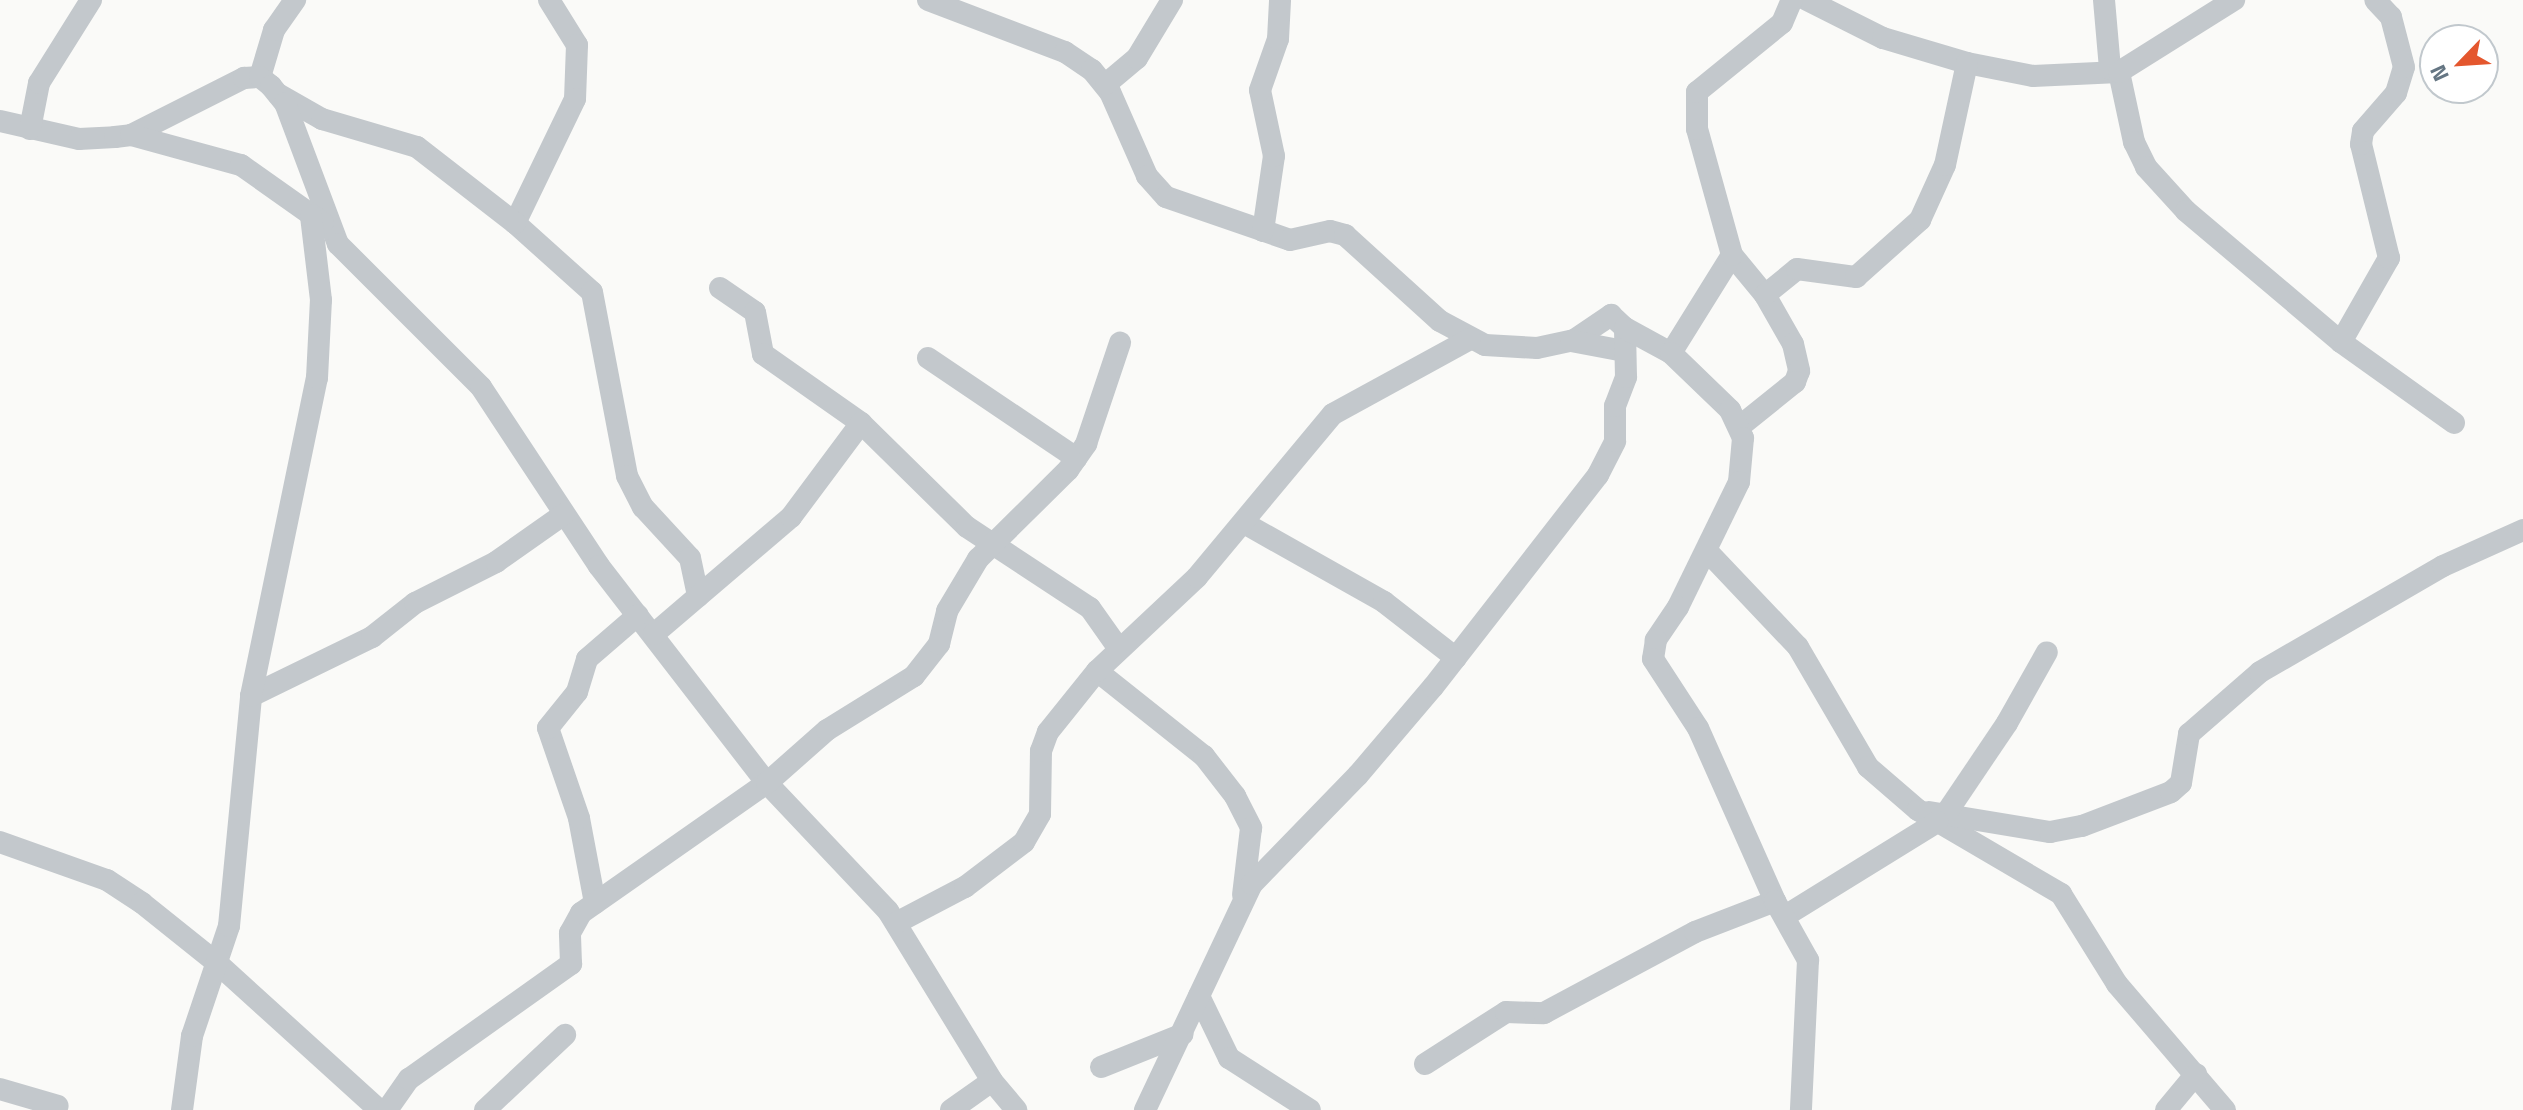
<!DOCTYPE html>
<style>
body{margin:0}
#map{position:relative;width:2523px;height:1110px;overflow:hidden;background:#fafaf8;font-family:"Titillium Web",sans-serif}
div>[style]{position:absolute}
.minor>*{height:22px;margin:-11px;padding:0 11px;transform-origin:11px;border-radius:11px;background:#c3c8cc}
span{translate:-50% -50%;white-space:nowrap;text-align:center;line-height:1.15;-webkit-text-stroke:8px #fff;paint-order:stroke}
.north{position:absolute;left:2419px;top:24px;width:80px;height:80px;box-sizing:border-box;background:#fff;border:2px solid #c1c8cd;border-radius:50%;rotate:245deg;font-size:22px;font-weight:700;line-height:32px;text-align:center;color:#657683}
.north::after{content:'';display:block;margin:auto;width:28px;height:36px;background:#e4572e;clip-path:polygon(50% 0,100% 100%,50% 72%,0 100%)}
</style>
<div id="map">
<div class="minor">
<div style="left:549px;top:0;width:53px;rotate:58.1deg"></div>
<div style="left:577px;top:45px;width:54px;rotate:92.1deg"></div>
<div style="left:575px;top:99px;width:138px;rotate:115.8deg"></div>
<div style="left:515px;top:223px;width:103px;rotate:41.9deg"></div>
<div style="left:592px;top:292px;width:187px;rotate:79.2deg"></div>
<div style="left:627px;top:476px;width:35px;rotate:63deg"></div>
<div style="left:643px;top:507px;width:69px;rotate:47.3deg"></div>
<div style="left:690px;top:558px;width:39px;rotate:78deg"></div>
<div style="left:928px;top:0;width:147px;rotate:20.8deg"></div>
<div style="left:1065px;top:52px;width:32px;rotate:34deg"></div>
<div style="left:1092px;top:70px;width:28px;rotate:51deg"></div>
<div style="left:1110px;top:92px;width:92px;rotate:66.2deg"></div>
<div style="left:1147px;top:176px;width:28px;rotate:48deg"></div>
<div style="left:1166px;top:197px;width:131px;rotate:19.1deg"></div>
<div style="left:1290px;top:240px;width:41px;rotate:-12.7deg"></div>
<div style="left:1330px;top:231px;width:16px;rotate:15deg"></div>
<div style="left:1345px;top:235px;width:128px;rotate:42.2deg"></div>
<div style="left:1440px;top:321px;width:51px;rotate:28.1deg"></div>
<div style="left:1485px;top:345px;width:52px;rotate:3.3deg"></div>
<div style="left:1537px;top:348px;width:38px;rotate:-12deg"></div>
<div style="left:1574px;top:340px;width:45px;rotate:-34deg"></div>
<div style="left:1611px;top:315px;width:19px;rotate:43deg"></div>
<div style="left:1807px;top:0;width:85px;rotate:26.6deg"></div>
<div style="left:1883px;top:38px;width:88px;rotate:16.6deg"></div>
<div style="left:1967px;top:63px;width:67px;rotate:11.1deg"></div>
<div style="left:2033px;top:76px;width:86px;rotate:-2.7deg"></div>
<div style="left:2119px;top:72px;width:72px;rotate:77.9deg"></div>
<div style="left:2134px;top:142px;width:28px;rotate:64deg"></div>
<div style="left:2146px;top:167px;width:59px;rotate:47.7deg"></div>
<div style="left:2186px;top:211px;width:203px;rotate:40.2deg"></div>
<div style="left:2341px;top:342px;width:139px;rotate:35.6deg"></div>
<div style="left:2104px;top:0;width:69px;rotate:85deg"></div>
<div style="left:2119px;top:72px;width:136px;rotate:-32.1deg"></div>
<div style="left:260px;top:77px;width:49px;rotate:-73.4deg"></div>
<div style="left:274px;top:30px;width:37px;rotate:-55deg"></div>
<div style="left:1106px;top:84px;width:40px;rotate:-40deg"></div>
<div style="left:1137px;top:58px;width:68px;rotate:-58.9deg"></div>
<div style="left:278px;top:94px;width:51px;rotate:29.6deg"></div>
<div style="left:322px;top:119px;width:99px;rotate:16.4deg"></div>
<div style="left:417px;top:147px;width:124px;rotate:37.8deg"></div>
<div style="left:0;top:121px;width:81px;rotate:12.8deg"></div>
<div style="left:79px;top:139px;width:36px;rotate:-3deg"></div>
<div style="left:115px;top:137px;width:16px;rotate:-7deg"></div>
<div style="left:131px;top:135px;width:127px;rotate:-26.8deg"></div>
<div style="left:244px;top:78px;width:16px;rotate:-4deg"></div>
<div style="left:260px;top:77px;width:14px;rotate:39deg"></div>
<div style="left:271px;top:86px;width:22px;rotate:51deg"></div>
<div style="left:285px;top:103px;width:151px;rotate:69.4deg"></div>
<div style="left:338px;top:244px;width:202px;rotate:45deg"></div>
<div style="left:481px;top:387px;width:214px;rotate:56.6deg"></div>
<div style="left:599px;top:566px;width:274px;rotate:52.3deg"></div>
<div style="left:767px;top:783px;width:176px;rotate:46.6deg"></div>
<div style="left:888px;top:911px;width:199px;rotate:58.5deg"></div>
<div style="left:992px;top:1081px;width:38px;rotate:50deg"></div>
<div style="left:30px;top:129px;width:47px;rotate:-78.9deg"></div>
<div style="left:39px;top:83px;width:98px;rotate:-57.9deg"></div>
<div style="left:131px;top:135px;width:114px;rotate:15.3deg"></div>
<div style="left:241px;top:165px;width:100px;rotate:35.3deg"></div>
<div style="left:1263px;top:231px;width:76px;rotate:-81.7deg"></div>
<div style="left:1274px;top:156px;width:67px;rotate:-102deg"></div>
<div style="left:1260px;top:90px;width:54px;rotate:-70.6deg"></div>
<div style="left:1278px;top:39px;width:39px;rotate:-87deg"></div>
<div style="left:1732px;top:255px;width:52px;rotate:50.5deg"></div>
<div style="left:1765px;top:295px;width:56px;rotate:60.3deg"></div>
<div style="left:1793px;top:344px;width:28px;rotate:77deg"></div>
<div style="left:1799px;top:371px;width:12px;rotate:110deg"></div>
<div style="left:1795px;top:382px;width:72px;rotate:141.2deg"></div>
<div style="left:720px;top:288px;width:42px;rotate:34.4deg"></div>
<div style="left:755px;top:312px;width:43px;rotate:79.2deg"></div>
<div style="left:763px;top:354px;width:120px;rotate:35.1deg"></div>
<div style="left:861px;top:423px;width:148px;rotate:44.5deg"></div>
<div style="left:967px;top:527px;width:147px;rotate:33.4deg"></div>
<div style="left:1090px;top:608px;width:50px;rotate:54.7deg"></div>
<div style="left:1765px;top:295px;width:41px;rotate:-39.1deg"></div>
<div style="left:1797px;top:269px;width:60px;rotate:7.7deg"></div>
<div style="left:1856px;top:277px;width:86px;rotate:-41.7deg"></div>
<div style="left:1920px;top:220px;width:60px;rotate:-65.6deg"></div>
<div style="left:1945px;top:165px;width:104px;rotate:-77.8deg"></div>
<div style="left:1571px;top:341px;width:54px;rotate:10.7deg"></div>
<div style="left:2341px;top:342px;width:97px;rotate:-60.3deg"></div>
<div style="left:2389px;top:258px;width:117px;rotate:-103.8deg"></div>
<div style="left:2361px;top:144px;width:13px;rotate:-81deg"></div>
<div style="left:2363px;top:131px;width:50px;rotate:-49deg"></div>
<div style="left:2396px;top:93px;width:27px;rotate:-73deg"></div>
<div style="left:2404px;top:67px;width:52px;rotate:-104.6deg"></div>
<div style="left:2391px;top:17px;width:23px;rotate:-133deg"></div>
<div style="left:1671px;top:353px;width:115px;rotate:-58.1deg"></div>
<div style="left:1732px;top:255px;width:131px;rotate:-105.5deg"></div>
<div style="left:1697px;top:129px;width:37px;rotate:-90deg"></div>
<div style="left:1697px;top:92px;width:109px;rotate:-39.1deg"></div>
<div style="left:1782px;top:23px;width:25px;rotate:-67deg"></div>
<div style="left:928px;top:358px;width:179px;rotate:34deg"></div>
<div style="left:1244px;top:523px;width:161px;rotate:29.4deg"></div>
<div style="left:1384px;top:602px;width:91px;rotate:37.9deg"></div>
<div style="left:1707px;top:551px;width:132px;rotate:46.5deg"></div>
<div style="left:1798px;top:647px;width:139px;rotate:59.7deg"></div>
<div style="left:1868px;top:767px;width:66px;rotate:40.7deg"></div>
<div style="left:1918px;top:810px;width:166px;rotate:30.4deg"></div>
<div style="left:2061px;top:894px;width:106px;rotate:58.1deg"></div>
<div style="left:2117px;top:984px;width:166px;rotate:49.4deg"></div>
<div style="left:654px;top:634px;width:180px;rotate:-40.5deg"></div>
<div style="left:791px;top:517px;width:117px;rotate:-53.3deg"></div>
<div style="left:1097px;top:671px;width:137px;rotate:38.5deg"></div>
<div style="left:1204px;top:756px;width:51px;rotate:52.2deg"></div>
<div style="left:1235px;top:796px;width:36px;rotate:63deg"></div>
<div style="left:1251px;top:828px;width:67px;rotate:96.8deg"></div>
<div style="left:251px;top:696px;width:135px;rotate:-26deg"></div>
<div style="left:372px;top:637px;width:55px;rotate:-38.3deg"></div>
<div style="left:415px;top:603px;width:91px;rotate:-26.8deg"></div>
<div style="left:496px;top:562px;width:83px;rotate:-35.2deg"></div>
<div style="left:1929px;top:812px;width:123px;rotate:9.4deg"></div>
<div style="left:2050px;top:832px;width:33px;rotate:-11deg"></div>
<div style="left:2082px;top:826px;width:95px;rotate:-20.9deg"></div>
<div style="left:2171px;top:792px;width:13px;rotate:-42deg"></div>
<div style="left:2181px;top:783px;width:50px;rotate:-80.7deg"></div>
<div style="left:2189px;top:734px;width:94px;rotate:-41.1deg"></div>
<div style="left:2260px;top:672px;width:211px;rotate:-30.1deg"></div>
<div style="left:2443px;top:566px;width:88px;rotate:-24.2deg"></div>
<div style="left:1945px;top:815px;width:111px;rotate:-56deg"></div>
<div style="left:2007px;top:723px;width:81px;rotate:-60.6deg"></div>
<div style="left:0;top:842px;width:114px;rotate:19.6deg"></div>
<div style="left:107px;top:880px;width:42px;rotate:33.3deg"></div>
<div style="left:142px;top:903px;width:96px;rotate:38.7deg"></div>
<div style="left:217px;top:963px;width:219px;rotate:42.2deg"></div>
<div style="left:595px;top:903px;width:86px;rotate:-100.7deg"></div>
<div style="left:579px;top:818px;width:95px;rotate:-109deg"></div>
<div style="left:548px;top:728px;width:46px;rotate:-51.1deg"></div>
<div style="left:577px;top:692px;width:34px;rotate:-73deg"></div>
<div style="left:587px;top:659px;width:67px;rotate:-40.8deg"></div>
<div style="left:1785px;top:916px;width:179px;rotate:-31.7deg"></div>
<div style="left:896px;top:923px;width:78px;rotate:-27.6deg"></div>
<div style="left:965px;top:887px;width:74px;rotate:-37.3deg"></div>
<div style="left:1024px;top:842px;width:32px;rotate:-60deg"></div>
<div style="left:1040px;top:814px;width:63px;rotate:-89.1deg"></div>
<div style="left:1041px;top:751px;width:20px;rotate:-70deg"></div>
<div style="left:1048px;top:732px;width:78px;rotate:-51.2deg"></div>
<div style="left:1097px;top:671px;width:137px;rotate:-43.2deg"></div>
<div style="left:1197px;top:577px;width:212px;rotate:-50.2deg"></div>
<div style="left:1333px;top:414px;width:156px;rotate:-28.7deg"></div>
<div style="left:1199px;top:996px;width:69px;rotate:64.2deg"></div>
<div style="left:1229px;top:1058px;width:96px;rotate:32.7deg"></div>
<div style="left:1425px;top:1064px;width:96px;rotate:-32.7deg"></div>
<div style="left:1506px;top:1012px;width:38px;rotate:2deg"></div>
<div style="left:1544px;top:1013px;width:171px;rotate:-28.2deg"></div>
<div style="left:1695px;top:932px;width:86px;rotate:-21.2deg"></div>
<div style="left:1101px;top:1067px;width:88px;rotate:-21.9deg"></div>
<div style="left:0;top:1089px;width:60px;rotate:16.3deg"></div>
<div style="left:182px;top:1110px;width:75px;rotate:-82.3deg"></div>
<div style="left:192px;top:1036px;width:116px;rotate:-71.4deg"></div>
<div style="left:229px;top:926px;width:231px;rotate:-84.5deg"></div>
<div style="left:251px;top:696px;width:325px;rotate:-78.3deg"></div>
<div style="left:317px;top:378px;width:78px;rotate:-87.1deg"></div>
<div style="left:321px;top:300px;width:85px;rotate:-96.8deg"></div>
<div style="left:387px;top:1110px;width:38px;rotate:-55deg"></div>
<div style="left:409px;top:1079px;width:199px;rotate:-35.4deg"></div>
<div style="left:571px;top:964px;width:31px;rotate:-92deg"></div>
<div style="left:570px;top:933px;width:23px;rotate:-61deg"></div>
<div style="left:581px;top:913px;width:227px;rotate:-35deg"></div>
<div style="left:767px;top:783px;width:80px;rotate:-41.5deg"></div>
<div style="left:827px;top:730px;width:102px;rotate:-31.8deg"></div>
<div style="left:914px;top:676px;width:41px;rotate:-52deg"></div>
<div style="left:939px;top:644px;width:34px;rotate:-76deg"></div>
<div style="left:947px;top:611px;width:61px;rotate:-59.2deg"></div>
<div style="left:978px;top:559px;width:127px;rotate:-44.7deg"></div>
<div style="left:1068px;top:470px;width:32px;rotate:-55deg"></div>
<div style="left:1086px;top:444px;width:107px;rotate:-71.4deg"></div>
<div style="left:485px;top:1110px;width:110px;rotate:-43.2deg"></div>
<div style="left:951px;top:1110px;width:50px;rotate:-35.3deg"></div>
<div style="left:1145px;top:1110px;width:250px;rotate:-64.7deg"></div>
<div style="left:1252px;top:884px;width:152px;rotate:-45.8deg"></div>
<div style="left:1358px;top:775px;width:116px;rotate:-49.6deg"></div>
<div style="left:1433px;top:687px;width:269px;rotate:-52.1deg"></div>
<div style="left:1598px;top:475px;width:38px;rotate:-63deg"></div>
<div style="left:1615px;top:441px;width:35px;rotate:-90deg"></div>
<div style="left:1615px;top:406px;width:31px;rotate:-69deg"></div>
<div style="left:1626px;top:377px;width:49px;rotate:-91.2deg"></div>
<div style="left:1625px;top:328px;width:52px;rotate:28.5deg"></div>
<div style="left:1671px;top:353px;width:82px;rotate:44deg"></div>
<div style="left:1730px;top:410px;width:31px;rotate:65deg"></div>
<div style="left:1743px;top:438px;width:44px;rotate:95.2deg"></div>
<div style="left:1739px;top:482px;width:139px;rotate:116deg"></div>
<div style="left:1678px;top:607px;width:40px;rotate:124deg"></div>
<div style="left:1656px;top:640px;width:19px;rotate:99deg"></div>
<div style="left:1653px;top:659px;width:82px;rotate:56.9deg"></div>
<div style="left:1698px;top:728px;width:189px;rotate:66deg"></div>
<div style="left:1775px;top:901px;width:68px;rotate:60.8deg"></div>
<div style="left:1808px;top:960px;width:150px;rotate:92.7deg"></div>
<div style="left:2166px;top:1110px;width:47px;rotate:-50.2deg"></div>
</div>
<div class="north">N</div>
</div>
